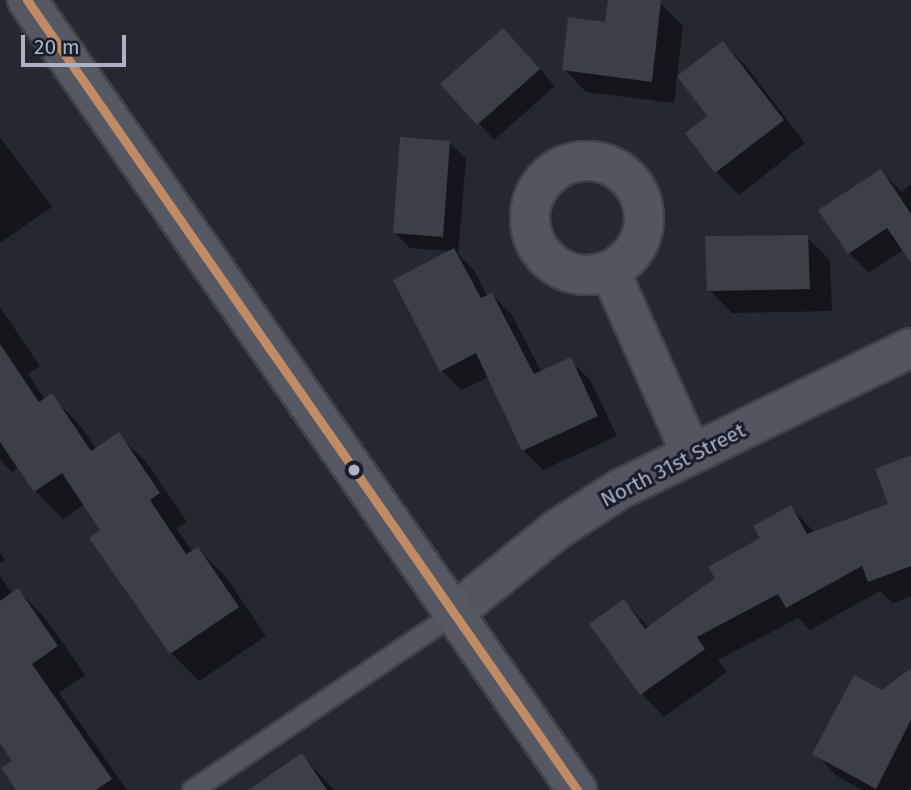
<!DOCTYPE html>
<style>
body{margin:0}
#map{position:relative;width:911px;height:790px;overflow:hidden;background:#242830;font-family:"Fira Sans",sans-serif}
div>[style]{position:absolute}
.shadow>*{inset:0;background:#0007}
.building>*{inset:0;background:#3b3f47}
.roads{filter:drop-shadow(2px 0 #404249) drop-shadow(-2px 0 #404249) drop-shadow(0 2px #404249) drop-shadow(0 -2px #404249)}
.lane>*{height:19px;margin:-9.5px;padding:0 9.5px;transform-origin:9.5px;border-radius:9.5px;background:#535660}
.street>*{height:38px;margin:-19px;padding:0 19px;transform-origin:19px;border-radius:19px;background:#535660}
.street>.ring{margin:-19px;padding:0;box-sizing:content-box;background:none;border:38px solid #535660;border-radius:50%}
.primary>*{height:38px;margin:-19px;padding:0 19px;transform-origin:19px;border-radius:19px;background:#555862}
.bus-1>*{height:9px;margin:-4.5px;padding:0 4.5px;transform-origin:4.5px;border-radius:4.5px;background:#c18c65}
.dots>*{width:19px;height:19px;translate:-50% -50%;box-sizing:border-box;border:4px solid #181d2b;border-radius:50%}
span{translate:-50% -50%;white-space:nowrap;text-align:center;line-height:1.15;-webkit-text-stroke:6px #181d2b;paint-order:stroke}
.street-label{font-size:21px;color:#abb2c4}
.scale{position:absolute;left:21px;top:35px;width:105px;height:32px;box-sizing:border-box;border:4px solid #abb2c4;border-top:0;padding-left:9px;font-size:21px;line-height:24px;white-space:nowrap;color:#abb2c4;-webkit-text-stroke:5px #181d2b;paint-order:stroke}
</style>
<div id="map">
<div class="shadow">
<div style="clip-path:polygon(610px 0,660px 3px,683px 26px,674px 103px,586px 92px,564px 69px,606px 24px)"></div>
<div style="clip-path:polygon(723px 43px,746px 66px,805px 143px,739px 195px,716px 172px,710px 116px)"></div>
<div style="clip-path:polygon(519px 46px,555px 86px,494px 140px,443px 84px)"></div>
<div style="clip-path:polygon(0 137px,52px 207px,0 243px)"></div>
<div style="clip-path:polygon(450px 143px,466px 159px,458px 254px,474px 270px,488px 297px,492px 295px,512px 315px,542px 373px,570px 360px,590px 380px,617px 436px,543px 470px,523px 450px,489px 377px,462px 390px,442px 371px,452px 251px,410px 248px,394px 232px)"></div>
<div style="clip-path:polygon(881px 171px,902px 192px,911px 184px,911px 259px,904px 249px,869px 273px,849px 253px)"></div>
<div style="clip-path:polygon(807px 237px,830px 260px,832px 311px,732px 313px,709px 290px)"></div>
<div style="clip-path:polygon(0 307px,40px 366px,28px 374px,45px 400px,51px 396px,79px 424px,97px 450px,119px 435px,147px 463px,187px 522px,176px 528px,193px 552px,198px 549px,226px 577px,266px 636px,199px 681px,171px 653px,91px 538px,103px 530px,85px 504px,63px 519px,35px 491px,19px 467px,12px 472px,0 460px)"></div>
<div style="clip-path:polygon(911px 457px,911px 596px,893px 603px,880px 591px,810px 630px,798px 618px,718px 660px,727px 672px,664px 717px,642px 694px,591px 625px,624px 601px,649px 628px,717px 579px,791px 508px,815px 533px,890px 505px)"></div>
<div style="clip-path:polygon(0 552px,5px 560px,0 563px)"></div>
<div style="clip-path:polygon(0 576px,13px 594px,18px 590px,46px 619px,85px 675px,59px 693px,127px 790px,18px 790px,15px 761px,0 740px)"></div>
<div style="clip-path:polygon(911px 670px,911px 786px,909px 790px,862px 790px,837px 776px,815px 753px)"></div>
<div style="clip-path:polygon(302px 755px,334px 790px,251px 790px)"></div>
</div>
<div class="building">
<div style="clip-path:polygon(608px 0,661px 0,652px 82px,562px 70px,568px 17px,605px 22px)"></div>
<div style="clip-path:polygon(503px 28px,540px 69px,477px 125px,440px 84px)"></div>
<div style="clip-path:polygon(723px 41px,784px 120px,715px 173px,685px 133px,707px 116px,677px 76px)"></div>
<div style="clip-path:polygon(400px 137px,450px 141px,443px 237px,393px 233px)"></div>
<div style="clip-path:polygon(881px 169px,911px 214px,911px 263px,887px 228px,848px 254px,818px 210px)"></div>
<div style="clip-path:polygon(808px 235px,810px 289px,707px 291px,705px 236px)"></div>
<div style="clip-path:polygon(454px 248px,481px 298px,492px 293px,534px 374px,571px 357px,598px 416px,522px 451px,476px 353px,440px 372px,393px 280px)"></div>
<div style="clip-path:polygon(0 344px,39px 402px,52px 393px,91px 451px,119px 432px,160px 493px,150px 500px,186px 554px,198px 547px,239px 607px,170px 654px,89px 538px,100px 530px,62px 473px,34px 492px,0 442px)"></div>
<div style="clip-path:polygon(911px 455px,911px 566px,868px 582px,862px 566px,786px 608px,778px 594px,697px 637px,705px 649px,640px 695px,589px 624px,624px 599px,645px 629px,715px 578px,708px 567px,760px 538px,753px 526px,791px 505px,807px 534px,888px 504px,875px 469px)"></div>
<div style="clip-path:polygon(18px 588px,58px 646px,32px 664px,112px 779px,96px 790px,16px 790px,1px 768px,12px 761px,0 743px,0 601px)"></div>
<div style="clip-path:polygon(911px 668px,911px 720px,876px 789px,812px 754px,854px 675px,882px 690px)"></div>
<div style="clip-path:polygon(302px 753px,327px 790px,248px 790px)"></div>
</div>
<div class="roads">
<div class="lane">
<div style="left:192px;top:790px;width:316px;rotate:-34deg"></div>
</div>
<div class="street">
<div class="ring" style="left:530px;top:161px;width:76px;height:76px"></div>
<div style="left:610px;top:271px;width:199px;rotate:66deg"></div>
<div style="left:454px;top:613px;width:132px;rotate:-39.1deg"></div>
<div style="left:556px;top:530px;width:76px;rotate:-32.6deg"></div>
<div style="left:620px;top:489px;width:323px;rotate:-25.9deg"></div>
</div>
<div class="primary">
<div style="left:27px;top:0;width:963px;rotate:55.15deg"></div>
</div>
</div>
<div class="bus-1">
<div style="left:27px;top:0;width:963px;rotate:55.15deg"></div>
</div>
<div class="dots">
<div style="left:354px;top:470px;background:#abb2c4"></div>
</div>
<div class="street-label">
<span style="left:673px;top:465px;rotate:-27deg">North 31st Street</span>
</div>
<div class="scale">20 m</div>
</div>
